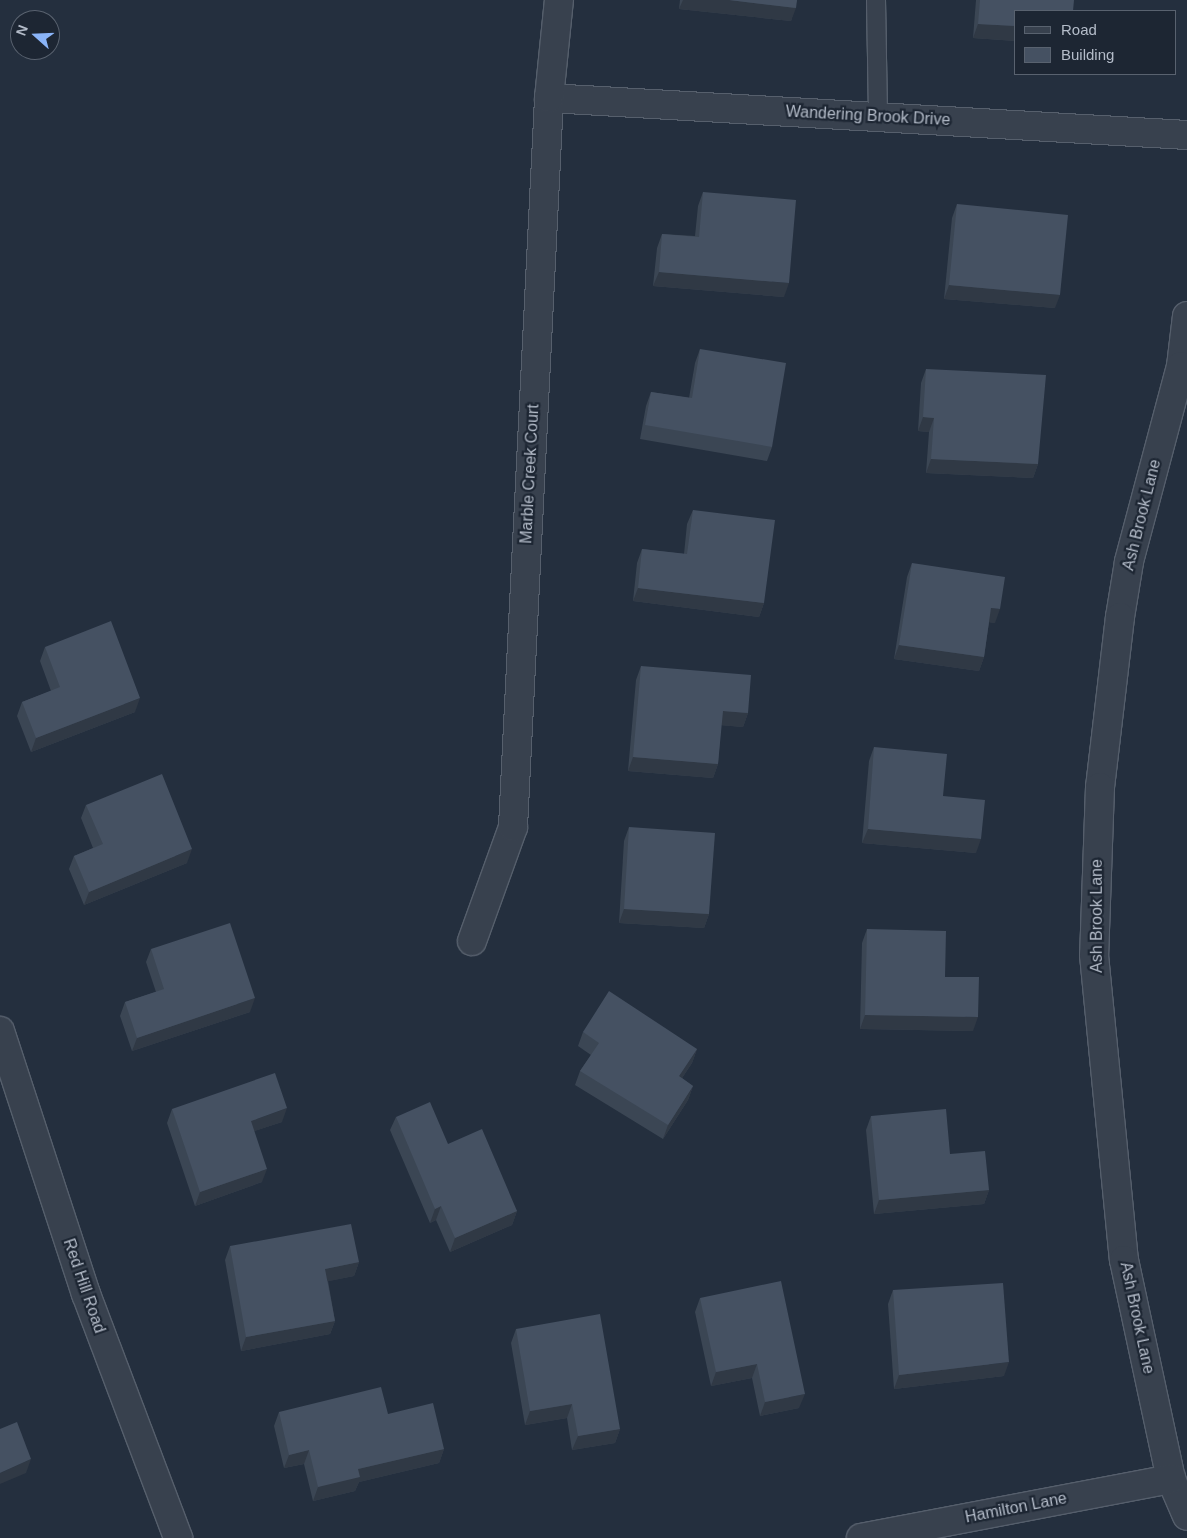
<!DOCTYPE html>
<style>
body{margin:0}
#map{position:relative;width:1187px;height:1538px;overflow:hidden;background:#242f3e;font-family:Arial,sans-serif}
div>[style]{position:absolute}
.roads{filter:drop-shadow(1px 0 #565f6c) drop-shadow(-1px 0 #565f6c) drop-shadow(0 1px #565f6c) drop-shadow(0 -1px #565f6c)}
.service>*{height:18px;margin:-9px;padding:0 9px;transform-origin:9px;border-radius:9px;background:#38414e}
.minor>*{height:28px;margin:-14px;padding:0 14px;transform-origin:14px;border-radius:14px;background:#38414e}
.wall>*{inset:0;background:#3b4654}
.shaded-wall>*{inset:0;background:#303945}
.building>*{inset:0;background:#455162}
span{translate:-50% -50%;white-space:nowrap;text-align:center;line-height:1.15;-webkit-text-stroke:4.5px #1d2633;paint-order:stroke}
.street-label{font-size:16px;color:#b4bcc9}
.legend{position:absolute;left:1014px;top:10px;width:162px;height:65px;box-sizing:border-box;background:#1d2633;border:1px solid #59626f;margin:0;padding:6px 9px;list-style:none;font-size:15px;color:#b4bcc9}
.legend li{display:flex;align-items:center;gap:10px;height:25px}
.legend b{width:25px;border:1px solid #59626f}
.north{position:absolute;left:10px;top:10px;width:50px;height:50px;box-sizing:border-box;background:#1d2633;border:1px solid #59626f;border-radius:50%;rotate:290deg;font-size:14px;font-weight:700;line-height:20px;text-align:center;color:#b4bcc9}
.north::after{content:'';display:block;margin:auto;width:18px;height:22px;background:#8ab4f8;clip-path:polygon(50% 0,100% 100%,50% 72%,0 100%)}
</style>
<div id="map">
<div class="roads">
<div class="service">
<div style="left:876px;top:0;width:116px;rotate:89deg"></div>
</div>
<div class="minor">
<div style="left:549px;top:98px;width:639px;rotate:3.32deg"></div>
<div style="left:1187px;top:316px;width:50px;rotate:96.8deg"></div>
<div style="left:1181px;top:366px;width:203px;rotate:104.9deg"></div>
<div style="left:1129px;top:562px;width:56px;rotate:99.3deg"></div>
<div style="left:1120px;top:617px;width:171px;rotate:96.7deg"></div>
<div style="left:1100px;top:787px;width:168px;rotate:92deg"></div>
<div style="left:1094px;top:955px;width:306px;rotate:84.4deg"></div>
<div style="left:1124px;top:1260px;width:224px;rotate:77.9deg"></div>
<div style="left:1171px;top:1479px;width:40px;rotate:66.6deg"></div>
<div style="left:472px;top:941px;width:121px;rotate:-70.2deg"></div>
<div style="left:513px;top:827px;width:730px;rotate:-87.17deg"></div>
<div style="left:549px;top:98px;width:99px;rotate:-84.2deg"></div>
<div style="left:0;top:1031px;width:277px;rotate:71.9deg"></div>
<div style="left:86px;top:1294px;width:261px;rotate:69.3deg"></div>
<div style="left:861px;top:1538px;width:316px;rotate:-10.8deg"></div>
</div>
</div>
<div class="wall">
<div style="clip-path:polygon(680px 0,797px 0,791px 21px,679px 9px)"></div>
<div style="clip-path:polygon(976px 0,1074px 0,1016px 11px,1016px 41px,973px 38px)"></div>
<div style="clip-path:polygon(703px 192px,784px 297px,653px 286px,657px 248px,662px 234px,695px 236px,698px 206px)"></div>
<div style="clip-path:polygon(957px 204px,1055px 308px,944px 299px,952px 218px)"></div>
<div style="clip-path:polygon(700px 349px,772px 447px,767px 461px,640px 439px,646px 406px,651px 392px,689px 398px,695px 363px)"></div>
<div style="clip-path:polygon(926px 369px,1038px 464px,1033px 478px,926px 473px,929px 432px,918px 431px,921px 383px)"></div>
<div style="clip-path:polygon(693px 510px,764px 603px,759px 617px,633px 601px,637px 563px,642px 549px,684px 554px,687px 524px)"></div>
<div style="clip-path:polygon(912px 563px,995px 623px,989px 622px,984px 657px,979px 671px,894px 659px,907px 577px)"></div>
<div style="clip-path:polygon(45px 647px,135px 712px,31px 752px,17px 716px,22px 702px,51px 691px,40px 661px)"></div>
<div style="clip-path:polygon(641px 666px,748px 713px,743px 727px,721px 725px,718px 764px,713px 778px,628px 771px,636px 680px)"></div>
<div style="clip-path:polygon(874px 747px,943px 796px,976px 853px,862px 843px,869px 761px)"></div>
<div style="clip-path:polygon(86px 805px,187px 863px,84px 905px,69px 869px,74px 856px,93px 848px,81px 818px)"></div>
<div style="clip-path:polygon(629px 827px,709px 914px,704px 928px,619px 923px,624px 841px)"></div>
<div style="clip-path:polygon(867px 929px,945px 977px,973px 1031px,860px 1029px,862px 943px)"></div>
<div style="clip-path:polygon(151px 949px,250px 1012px,132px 1051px,120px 1016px,125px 1002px,156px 992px,146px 962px)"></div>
<div style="clip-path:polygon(583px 1032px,697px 1049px,692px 1063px,682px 1078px,693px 1086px,688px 1100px,663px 1139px,575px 1085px,580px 1071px,591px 1055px,578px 1046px)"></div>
<div style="clip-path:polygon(172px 1109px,282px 1122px,254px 1131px,262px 1182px,195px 1206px,167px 1123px)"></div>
<div style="clip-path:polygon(871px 1116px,950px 1154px,989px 1190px,984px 1204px,874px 1214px,866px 1130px)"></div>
<div style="clip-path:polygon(396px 1117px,448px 1144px,517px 1211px,512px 1225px,450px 1252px,436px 1220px,430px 1223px,390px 1130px)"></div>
<div style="clip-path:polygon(230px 1246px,359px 1262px,354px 1276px,328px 1281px,335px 1321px,330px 1334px,241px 1351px,225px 1260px)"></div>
<div style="clip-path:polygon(893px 1290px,1004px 1376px,894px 1389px,888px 1304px)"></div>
<div style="clip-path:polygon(700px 1298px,799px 1408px,760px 1416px,752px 1378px,711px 1386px,695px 1312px)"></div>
<div style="clip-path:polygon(516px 1329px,620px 1429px,615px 1443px,572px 1450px,567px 1418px,525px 1425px,511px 1343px)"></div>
<div style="clip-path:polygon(279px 1412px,388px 1414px,444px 1449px,439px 1463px,359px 1482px,355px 1491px,313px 1501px,304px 1464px,284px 1468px,274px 1426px)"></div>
</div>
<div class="shaded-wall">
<div style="clip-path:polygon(683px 0,729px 0,796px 8px,791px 21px,679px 9px)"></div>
<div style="clip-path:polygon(978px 24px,1016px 26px,1016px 41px,973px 38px)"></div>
<div style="clip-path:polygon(659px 272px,789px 283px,784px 297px,653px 286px)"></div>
<div style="clip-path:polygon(949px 285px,1060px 295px,1055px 308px,944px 299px)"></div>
<div style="clip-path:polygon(923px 417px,934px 418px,929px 432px,918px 431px)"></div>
<div style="clip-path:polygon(931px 459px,1038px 464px,1033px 478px,926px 473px)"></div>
<div style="clip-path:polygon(638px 588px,764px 603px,759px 617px,633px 601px)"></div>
<div style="clip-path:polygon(991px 608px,1000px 609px,995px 623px,986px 622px)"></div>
<div style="clip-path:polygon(899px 645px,984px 657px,979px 671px,894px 659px)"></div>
<div style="clip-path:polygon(140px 698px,135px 712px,31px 752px,36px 738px)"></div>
<div style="clip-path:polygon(723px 711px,748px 713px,743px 727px,718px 725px)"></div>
<div style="clip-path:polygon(633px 757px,718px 764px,713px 778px,628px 771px)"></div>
<div style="clip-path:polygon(868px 829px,981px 839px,976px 853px,862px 843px)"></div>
<div style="clip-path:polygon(192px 849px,187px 863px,84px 905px,89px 892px)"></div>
<div style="clip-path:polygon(624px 909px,709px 914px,704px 928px,619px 923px)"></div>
<div style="clip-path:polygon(255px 998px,250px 1012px,132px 1051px,137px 1038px)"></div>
<div style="clip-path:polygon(865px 1015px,978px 1017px,973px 1031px,860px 1029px)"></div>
<div style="clip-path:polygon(697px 1049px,692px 1063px,674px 1090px,679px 1076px)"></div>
<div style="clip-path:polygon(693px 1086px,688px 1100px,663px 1139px,668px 1125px)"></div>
<div style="clip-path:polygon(287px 1108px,282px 1122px,246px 1134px,251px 1121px)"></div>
<div style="clip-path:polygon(267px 1169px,262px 1182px,195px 1206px,200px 1192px)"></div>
<div style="clip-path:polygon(989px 1190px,984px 1204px,874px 1214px,879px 1200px)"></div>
<div style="clip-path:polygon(441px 1206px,436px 1220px,430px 1223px,435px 1209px)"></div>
<div style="clip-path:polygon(517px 1211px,512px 1225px,450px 1252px,455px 1238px)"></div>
<div style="clip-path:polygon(359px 1262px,354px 1276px,320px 1283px,325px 1269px)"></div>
<div style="clip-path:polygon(335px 1321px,330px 1334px,241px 1351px,246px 1337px)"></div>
<div style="clip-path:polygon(1009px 1362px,1004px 1376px,894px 1389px,899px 1375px)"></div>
<div style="clip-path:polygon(757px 1364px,752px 1378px,711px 1386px,716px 1372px)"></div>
<div style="clip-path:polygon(805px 1394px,799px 1408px,760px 1416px,765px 1402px)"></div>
<div style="clip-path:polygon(572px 1404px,567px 1418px,525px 1425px,530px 1411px)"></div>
<div style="clip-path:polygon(620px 1429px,615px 1443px,572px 1450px,578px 1436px)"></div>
<div style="clip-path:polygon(444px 1449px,439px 1463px,359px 1482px,355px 1491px,313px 1501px,318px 1487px,358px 1469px)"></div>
<div style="clip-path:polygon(309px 1450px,304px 1464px,284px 1468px,289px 1455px)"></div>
<div style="clip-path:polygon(31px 1459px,26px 1473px,0 1484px,0 1473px)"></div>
</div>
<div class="building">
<div style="clip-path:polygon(729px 0,797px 0,796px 8px)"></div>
<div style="clip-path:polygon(980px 0,1074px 0,1073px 11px,1016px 11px,1016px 26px,978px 24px)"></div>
<div style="clip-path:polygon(703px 192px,796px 200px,789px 283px,659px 272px,662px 234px,699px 237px)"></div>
<div style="clip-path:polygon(957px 204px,1068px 215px,1060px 295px,949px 285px)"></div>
<div style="clip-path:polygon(700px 349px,786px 363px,772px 447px,645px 425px,651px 392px,692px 398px)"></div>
<div style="clip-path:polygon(926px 369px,1046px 375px,1038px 464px,931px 459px,934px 418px,923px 417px)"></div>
<div style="clip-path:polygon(693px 510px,775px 520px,764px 603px,638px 588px,642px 549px,687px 554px)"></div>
<div style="clip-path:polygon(912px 563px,1005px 577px,1000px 609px,991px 608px,984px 657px,899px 645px)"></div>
<div style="clip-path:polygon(111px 621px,140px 698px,36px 738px,22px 702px,60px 687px,45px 647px)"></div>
<div style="clip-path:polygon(641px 666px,751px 675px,748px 713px,723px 711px,718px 764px,633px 757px)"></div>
<div style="clip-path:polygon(874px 747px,947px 754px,943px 796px,985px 800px,981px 839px,868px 829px)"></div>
<div style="clip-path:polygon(162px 774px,192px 849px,89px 892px,74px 856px,103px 844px,86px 805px)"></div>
<div style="clip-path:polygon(629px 827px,715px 833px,709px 914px,624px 909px)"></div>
<div style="clip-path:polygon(230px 923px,255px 998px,137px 1038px,125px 1002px,164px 989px,151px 949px)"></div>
<div style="clip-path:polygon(867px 929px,946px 931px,945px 977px,979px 977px,978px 1017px,865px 1015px)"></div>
<div style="clip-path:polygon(609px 991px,697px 1049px,679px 1076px,693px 1086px,668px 1125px,580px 1071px,599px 1043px,583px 1032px)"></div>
<div style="clip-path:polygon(275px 1073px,287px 1108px,251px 1121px,267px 1169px,200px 1192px,172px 1109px)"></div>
<div style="clip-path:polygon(430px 1102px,448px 1144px,482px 1129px,517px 1211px,455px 1238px,441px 1206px,435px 1209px,396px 1117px)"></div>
<div style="clip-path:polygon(946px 1109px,950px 1154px,985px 1151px,989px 1190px,879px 1200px,871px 1116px)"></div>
<div style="clip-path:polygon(351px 1224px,359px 1262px,325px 1269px,335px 1321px,246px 1337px,230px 1246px)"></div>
<div style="clip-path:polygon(781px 1281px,805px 1394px,765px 1402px,757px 1364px,716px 1372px,700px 1298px)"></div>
<div style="clip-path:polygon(1003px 1283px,1009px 1362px,899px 1375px,893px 1290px)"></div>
<div style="clip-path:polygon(600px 1314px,620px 1429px,578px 1436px,572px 1404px,530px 1411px,516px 1329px)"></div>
<div style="clip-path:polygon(381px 1387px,388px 1414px,433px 1403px,444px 1449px,358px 1469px,360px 1477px,318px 1487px,309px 1450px,289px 1455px,279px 1412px)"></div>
<div style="clip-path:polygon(17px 1422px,31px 1459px,0 1473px,0 1429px)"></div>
</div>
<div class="street-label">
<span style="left:868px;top:116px;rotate:3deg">Wandering Brook Drive</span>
<span style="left:530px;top:474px;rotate:-87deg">Marble Creek Court</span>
<span style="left:1142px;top:515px;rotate:-76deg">Ash Brook Lane</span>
<span style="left:1097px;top:916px;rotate:-90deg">Ash Brook Lane</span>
<span style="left:84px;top:1286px;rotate:71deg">Red Hill Road</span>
<span style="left:1137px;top:1318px;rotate:78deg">Ash Brook Lane</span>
<span style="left:1016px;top:1508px;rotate:-11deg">Hamilton Lane</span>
</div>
<ul class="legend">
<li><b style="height:6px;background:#38414e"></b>Road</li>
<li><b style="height:14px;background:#455162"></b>Building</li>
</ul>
<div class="north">N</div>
</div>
